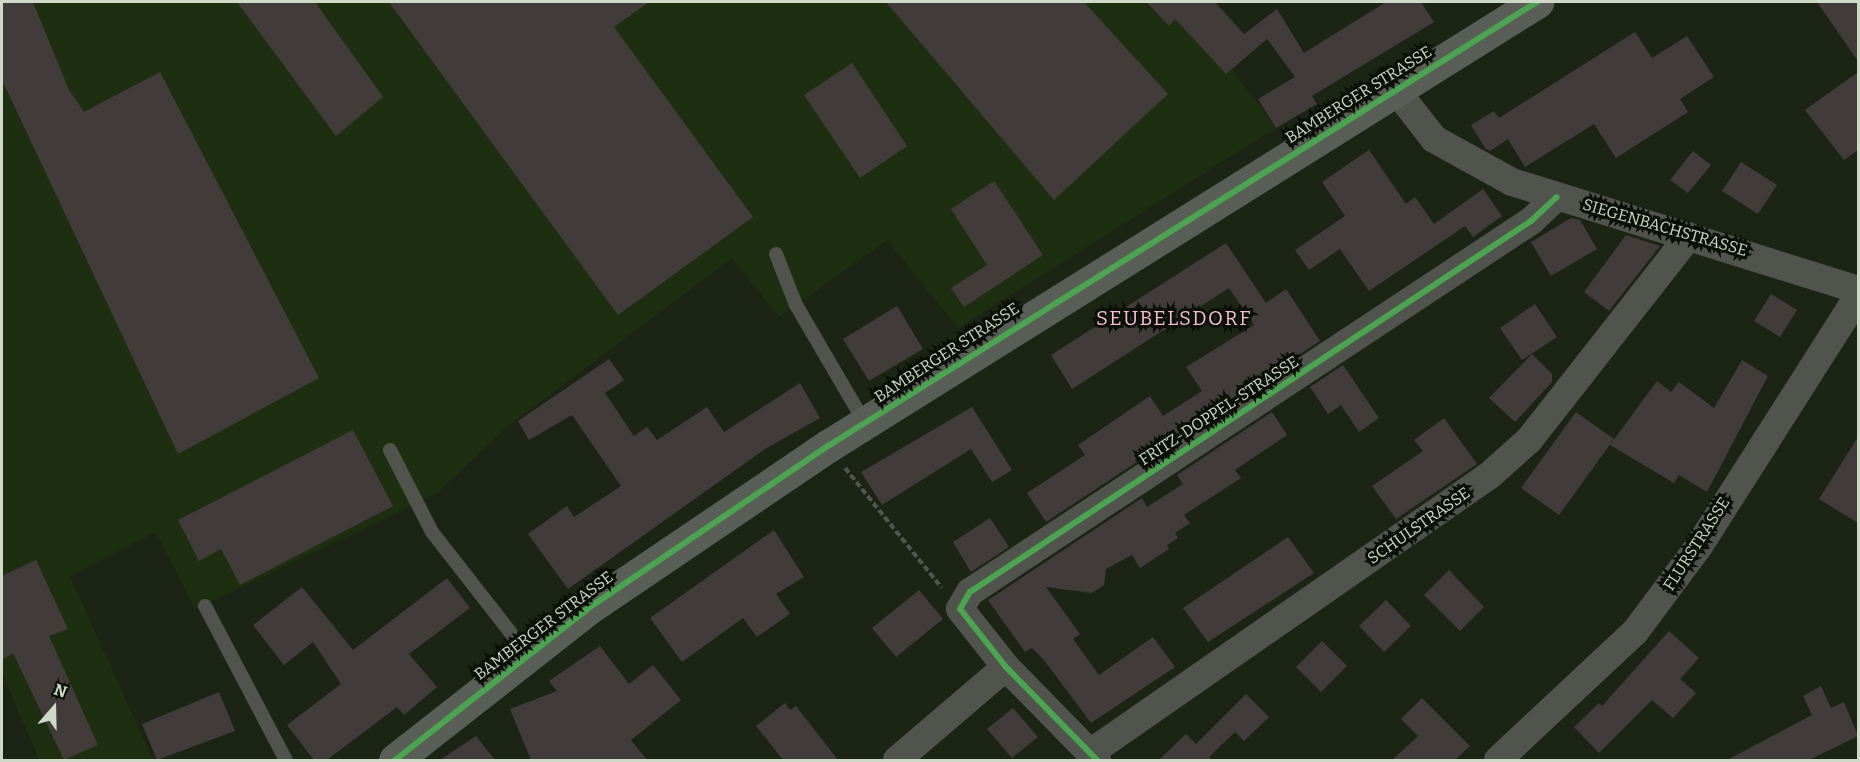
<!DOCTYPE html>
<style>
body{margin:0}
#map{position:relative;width:1860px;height:762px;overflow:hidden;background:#1c2416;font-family:Bitter,serif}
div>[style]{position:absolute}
.built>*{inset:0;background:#1e2f11}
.building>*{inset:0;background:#413c3a}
.path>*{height:4px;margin-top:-2px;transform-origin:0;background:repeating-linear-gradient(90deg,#52554f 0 6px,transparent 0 9px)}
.lane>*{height:14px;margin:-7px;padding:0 7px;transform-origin:7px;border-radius:7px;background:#50544d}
.street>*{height:28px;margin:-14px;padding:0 14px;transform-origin:14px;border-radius:14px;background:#50544d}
.secondary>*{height:33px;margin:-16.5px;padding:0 16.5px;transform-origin:16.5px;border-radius:16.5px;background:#595e57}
.cycleway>*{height:6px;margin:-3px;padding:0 3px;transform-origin:3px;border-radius:3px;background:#4ca352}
span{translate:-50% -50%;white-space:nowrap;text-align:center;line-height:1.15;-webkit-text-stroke:6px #0a1006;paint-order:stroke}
.street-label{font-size:16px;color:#ced9c8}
.quarter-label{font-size:20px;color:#f7bad9;letter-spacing:1.5px}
.frame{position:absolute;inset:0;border:3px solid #ced9c8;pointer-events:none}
.north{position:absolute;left:24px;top:678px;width:60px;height:60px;-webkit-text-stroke:4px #0a1006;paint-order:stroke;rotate:20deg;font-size:16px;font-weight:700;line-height:24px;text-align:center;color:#ced9c8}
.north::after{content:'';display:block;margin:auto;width:21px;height:27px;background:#ced9c8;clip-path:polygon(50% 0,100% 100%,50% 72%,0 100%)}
</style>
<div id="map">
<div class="built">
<div style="clip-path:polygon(2px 2px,1144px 2px,1168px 25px,1175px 19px,1226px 74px,1232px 69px,1276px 128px,958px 328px,887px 240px,779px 317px,732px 258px,507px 427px,438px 492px,415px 504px,195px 609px,156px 532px,70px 576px,153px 760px,39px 760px,2px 672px)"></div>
</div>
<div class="building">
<div style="clip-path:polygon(2px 2px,33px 2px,69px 90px,84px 112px,160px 72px,319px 378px,178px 454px,2px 80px)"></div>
<div style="clip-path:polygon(237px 2px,315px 2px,383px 97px,336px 136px)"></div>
<div style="clip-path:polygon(389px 2px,649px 2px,614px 27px,753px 217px,618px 315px)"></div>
<div style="clip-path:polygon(886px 2px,1084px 2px,1168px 94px,1054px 200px)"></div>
<div style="clip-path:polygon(1146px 2px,1215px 2px,1244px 34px,1277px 9px,1304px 53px,1386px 2px,1421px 2px,1434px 22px,1312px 96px,1317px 104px,1276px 128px,1258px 99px,1295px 77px,1267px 39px,1226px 74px,1175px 19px,1169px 26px)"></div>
<div style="clip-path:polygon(1817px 2px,1858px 2px,1858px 61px)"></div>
<div style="clip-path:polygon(1635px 32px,1652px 58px,1687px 36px,1714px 77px,1680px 99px,1688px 112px,1616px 158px,1594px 124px,1525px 167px,1508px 139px,1490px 151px,1485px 148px,1471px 125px,1494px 111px,1499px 118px)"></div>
<div style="clip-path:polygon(852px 63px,907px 146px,860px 178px,804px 95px)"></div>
<div style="clip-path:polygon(1858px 72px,1858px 150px,1844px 160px,1805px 110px)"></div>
<div style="clip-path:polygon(1369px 150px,1406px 204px,1415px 197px,1434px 224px,1483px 189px,1502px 216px,1473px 237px,1465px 226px,1369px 291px,1340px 249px,1309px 270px,1295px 250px,1345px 216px,1322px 182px)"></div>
<div style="clip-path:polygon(1693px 151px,1711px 165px,1688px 193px,1670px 180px)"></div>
<div style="clip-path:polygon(1741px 162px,1777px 185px,1758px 214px,1722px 191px)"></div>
<div style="clip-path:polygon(994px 181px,1043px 255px,964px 307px,951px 288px,987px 265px,951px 209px)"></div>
<div style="clip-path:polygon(1571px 218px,1580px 220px,1597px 249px,1551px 276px,1531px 242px)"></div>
<div style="clip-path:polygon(1626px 235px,1660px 246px,1609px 311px,1584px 292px)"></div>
<div style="clip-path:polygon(1226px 243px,1266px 303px,1286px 289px,1320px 341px,1046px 522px,1027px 493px,1085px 455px,1078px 445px,1150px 396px,1163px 416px,1202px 391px,1186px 367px,1254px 325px,1229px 288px,1072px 389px,1051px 355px)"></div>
<div style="clip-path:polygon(1771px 294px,1797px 310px,1780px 337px,1754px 321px)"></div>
<div style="clip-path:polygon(1535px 304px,1557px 337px,1522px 360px,1500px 328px)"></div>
<div style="clip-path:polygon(897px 306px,923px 349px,869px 381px,843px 339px)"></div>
<div style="clip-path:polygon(1532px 354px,1552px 374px,1552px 382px,1515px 422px,1489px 398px)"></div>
<div style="clip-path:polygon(609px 359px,624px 380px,605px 393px,634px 436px,647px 427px,657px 440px,707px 407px,724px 432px,800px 383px,820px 418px,765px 449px,568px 589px,528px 534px,567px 506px,574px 517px,621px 486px,572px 415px,529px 440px,518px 421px)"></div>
<div style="clip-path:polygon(1742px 360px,1768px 376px,1707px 492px,1679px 475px,1674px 483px,1610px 445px,1657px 381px,1671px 392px,1679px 382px,1714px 408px)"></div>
<div style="clip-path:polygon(1343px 365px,1379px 418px,1359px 432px,1341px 405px,1328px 414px,1310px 387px)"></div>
<div style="clip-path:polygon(972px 407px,1012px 470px,992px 482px,971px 449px,882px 505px,861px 472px)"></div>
<div style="clip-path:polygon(1272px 412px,1287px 435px,1235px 470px,1241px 478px,1184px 515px,1190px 523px,1175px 533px,1178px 538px,1167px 545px,1169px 549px,1140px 568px,1132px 555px,1106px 569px,1104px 585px,1092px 593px,1046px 587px,1080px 634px,1073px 639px,1099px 675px,1153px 637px,1175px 667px,1091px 723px,1044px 660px,1032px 648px,1025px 652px,988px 600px,1142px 498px,1147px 507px,1183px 484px,1177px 475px)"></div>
<div style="clip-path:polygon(1576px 412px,1614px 439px,1559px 515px,1521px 488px)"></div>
<div style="clip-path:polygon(1444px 418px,1477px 464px,1396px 519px,1372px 486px,1423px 451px,1414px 440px)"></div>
<div style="clip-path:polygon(353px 430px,393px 506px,240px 585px,221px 549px,199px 561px,178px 520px)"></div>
<div style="clip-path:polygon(1858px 437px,1858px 523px,1819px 499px)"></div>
<div style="clip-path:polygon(990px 518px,1009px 547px,971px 572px,953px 542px)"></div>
<div style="clip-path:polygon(774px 530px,804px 577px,776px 594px,790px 614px,757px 637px,743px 618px,682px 662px,650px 618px)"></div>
<div style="clip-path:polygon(1288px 537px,1314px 573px,1208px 642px,1183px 608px)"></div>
<div style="clip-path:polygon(36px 560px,68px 629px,49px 636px,98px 745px,64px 760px,13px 653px,2px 660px,2px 576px)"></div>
<div style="clip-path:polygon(1449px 570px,1484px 607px,1460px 631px,1424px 595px)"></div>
<div style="clip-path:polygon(447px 578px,470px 608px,409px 654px,437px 687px,404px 715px,397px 707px,327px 760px,314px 760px,287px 725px,341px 684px,313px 642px,284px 665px,253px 625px,302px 587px,353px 650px)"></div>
<div style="clip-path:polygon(919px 590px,943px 619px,896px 657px,872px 628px)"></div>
<div style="clip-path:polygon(1386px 600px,1411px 626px,1384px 652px,1359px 626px)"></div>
<div style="clip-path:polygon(1669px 631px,1699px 658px,1680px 679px,1696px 693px,1673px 718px,1652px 700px,1599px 753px,1574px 727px,1599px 703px,1602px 706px)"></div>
<div style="clip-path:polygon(1322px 641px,1347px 666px,1321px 692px,1296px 667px)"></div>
<div style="clip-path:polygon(600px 646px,629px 684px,653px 665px,681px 700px,631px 740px,647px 760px,531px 760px,510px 709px,557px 691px,549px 681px)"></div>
<div style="clip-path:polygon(1821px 686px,1831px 708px,1844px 702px,1858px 736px,1809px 760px,1727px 760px,1812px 715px,1803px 696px)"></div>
<div style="clip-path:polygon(219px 692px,235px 731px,157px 760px,142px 724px)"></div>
<div style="clip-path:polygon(1246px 694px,1269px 717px,1244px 741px,1235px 732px,1209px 757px,1213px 760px,1159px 760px,1186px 734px,1196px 744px)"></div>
<div style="clip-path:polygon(1422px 698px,1470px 746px,1455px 760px,1392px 760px,1418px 736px,1401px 719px)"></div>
<div style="clip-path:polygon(785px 703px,790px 710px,796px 706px,838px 760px,783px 760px,756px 726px)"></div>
<div style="clip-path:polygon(1013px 708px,1038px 737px,1012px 758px,987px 729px)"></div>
<div style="clip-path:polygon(476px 736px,495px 760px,440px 760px)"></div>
</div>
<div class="path">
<div style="left:845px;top:468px;width:154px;rotate:51.1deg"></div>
</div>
<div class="lane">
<div style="left:776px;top:254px;width:55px;rotate:68.6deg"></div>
<div style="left:796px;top:305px;width:137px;rotate:59.7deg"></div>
<div style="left:390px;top:450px;width:92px;rotate:62.9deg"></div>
<div style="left:432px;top:532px;width:156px;rotate:52deg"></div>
<div style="left:205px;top:606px;width:174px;rotate:62.3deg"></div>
</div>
<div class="street">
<div style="left:1395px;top:89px;width:63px;rotate:52deg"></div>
<div style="left:1434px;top:139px;width:89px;rotate:28.9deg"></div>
<div style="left:1512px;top:182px;width:362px;rotate:17.3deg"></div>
<div style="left:1090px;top:753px;width:487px;rotate:-34.8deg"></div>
<div style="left:1490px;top:475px;width:52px;rotate:-41.9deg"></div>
<div style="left:1529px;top:440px;width:259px;rotate:-51.9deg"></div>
<div style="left:897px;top:760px;width:143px;rotate:-40.5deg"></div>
<div style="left:1097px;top:760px;width:130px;rotate:-134.4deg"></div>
<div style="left:1006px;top:667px;width:74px;rotate:-128.4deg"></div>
<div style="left:960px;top:609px;width:20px;rotate:-60deg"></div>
<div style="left:970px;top:592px;width:673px;rotate:-33.48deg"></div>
<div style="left:1531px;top:221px;width:35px;rotate:-43deg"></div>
<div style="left:1498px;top:760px;width:187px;rotate:-43.1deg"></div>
<div style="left:1635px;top:632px;width:107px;rotate:-53.3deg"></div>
<div style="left:1699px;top:546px;width:296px;rotate:-57.5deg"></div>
</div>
<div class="secondary">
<div style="left:395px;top:760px;width:251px;rotate:-38.1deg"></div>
<div style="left:593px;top:605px;width:284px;rotate:-34.1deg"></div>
<div style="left:828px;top:446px;width:837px;rotate:-32.06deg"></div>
</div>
<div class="cycleway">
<div style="left:395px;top:760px;width:251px;rotate:-38.1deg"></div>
<div style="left:593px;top:605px;width:284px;rotate:-34.1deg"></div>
<div style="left:828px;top:446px;width:837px;rotate:-32.06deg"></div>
<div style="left:1097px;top:760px;width:130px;rotate:-134.4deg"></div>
<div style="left:1006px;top:667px;width:74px;rotate:-128.4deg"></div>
<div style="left:960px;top:609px;width:20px;rotate:-60deg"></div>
<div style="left:970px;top:592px;width:673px;rotate:-33.48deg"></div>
<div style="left:1531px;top:221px;width:35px;rotate:-43deg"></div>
</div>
<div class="street-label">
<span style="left:1359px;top:95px;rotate:-32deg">BAMBERGER STRASSE</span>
<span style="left:1665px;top:228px;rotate:16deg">SIEGENBACHSTRASSE</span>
<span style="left:947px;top:353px;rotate:-33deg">BAMBERGER STRASSE</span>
<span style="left:1219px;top:411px;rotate:-33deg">FRITZ-DOPPEL-STRASSE</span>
<span style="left:1419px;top:526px;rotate:-35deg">SCHULSTRASSE</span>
<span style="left:1697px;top:544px;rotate:-57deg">FLURSTRASSE</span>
<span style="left:544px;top:626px;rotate:-37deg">BAMBERGER STRASSE</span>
</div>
<div class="quarter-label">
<span style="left:1174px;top:318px">SEUBELSDORF</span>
</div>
<div class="frame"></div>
<div class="north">N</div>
</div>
